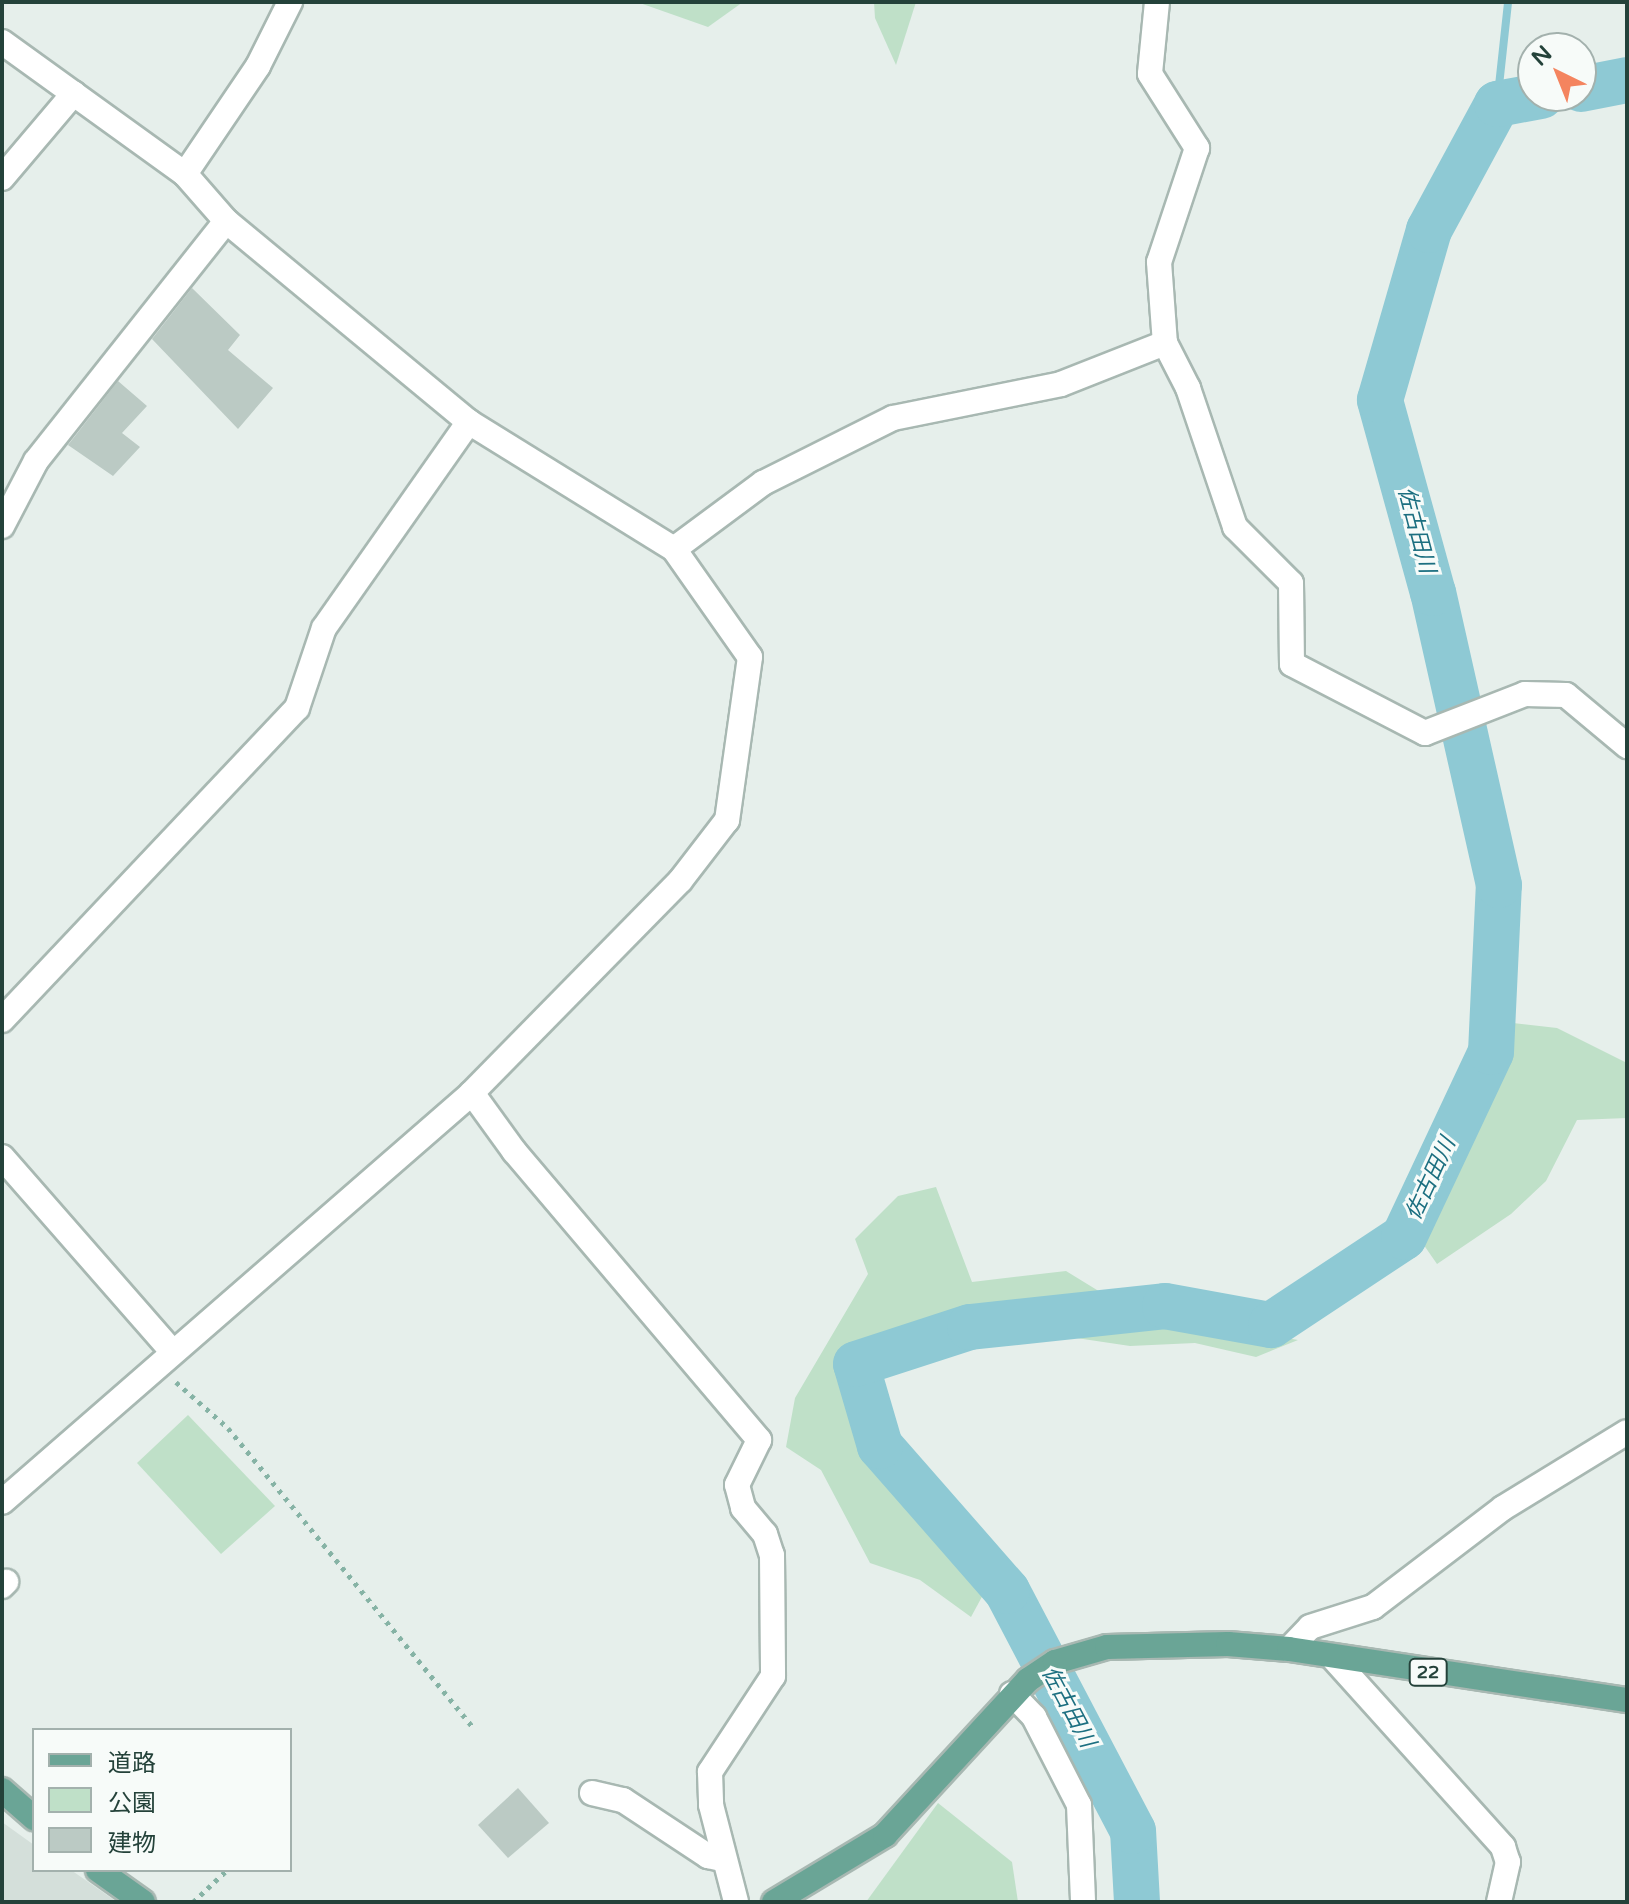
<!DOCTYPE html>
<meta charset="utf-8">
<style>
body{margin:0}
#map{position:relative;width:1629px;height:1904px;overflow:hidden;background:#e6efeb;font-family:"Varela Round","Noto Sans JP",sans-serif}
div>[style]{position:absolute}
.built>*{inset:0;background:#d4dfda}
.green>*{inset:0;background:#bfe0c8}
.stream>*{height:8px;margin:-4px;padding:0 4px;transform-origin:4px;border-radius:4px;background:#8ec9d4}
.river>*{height:46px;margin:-23px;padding:0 23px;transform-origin:23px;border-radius:23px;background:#8ec9d4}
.building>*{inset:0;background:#bbcac4}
.path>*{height:5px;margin-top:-2.5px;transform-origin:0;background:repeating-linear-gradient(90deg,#86b3a5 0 4px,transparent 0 10px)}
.roads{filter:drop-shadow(2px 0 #a8b8b2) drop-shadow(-2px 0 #a8b8b2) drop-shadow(0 2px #a8b8b2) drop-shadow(0 -2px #a8b8b2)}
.minor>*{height:24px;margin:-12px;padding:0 12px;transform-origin:12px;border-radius:12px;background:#fff}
.major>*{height:24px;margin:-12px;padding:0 12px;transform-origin:12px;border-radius:12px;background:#6aa596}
span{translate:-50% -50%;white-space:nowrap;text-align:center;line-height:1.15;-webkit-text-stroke:6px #f7fbf9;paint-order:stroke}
.shield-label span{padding:2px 6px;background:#f7fbf9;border:2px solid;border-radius:6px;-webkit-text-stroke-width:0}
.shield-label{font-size:18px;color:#24423a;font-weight:700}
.water-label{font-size:22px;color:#1c6f80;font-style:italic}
.frame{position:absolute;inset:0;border:4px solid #24423a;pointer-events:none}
.legend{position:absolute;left:32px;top:1728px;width:260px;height:144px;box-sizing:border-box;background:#f7fbf9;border:2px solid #a3b1ad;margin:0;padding:10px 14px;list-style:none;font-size:24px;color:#24423a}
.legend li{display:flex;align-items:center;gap:16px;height:40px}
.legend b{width:40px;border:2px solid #a3b1ad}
.north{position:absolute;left:1517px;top:32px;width:80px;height:80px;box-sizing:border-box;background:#f7fbf9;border:2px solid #a3b1ad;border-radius:50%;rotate:317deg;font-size:22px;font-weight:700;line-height:32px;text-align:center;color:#24423a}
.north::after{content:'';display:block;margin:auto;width:28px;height:36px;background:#f4845f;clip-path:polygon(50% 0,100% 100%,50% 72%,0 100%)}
</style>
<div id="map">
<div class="built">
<div style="clip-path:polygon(2px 1822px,34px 1845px,34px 1870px,71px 1870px,117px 1902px,2px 1902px)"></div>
</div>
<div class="green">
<div style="clip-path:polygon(637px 2px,743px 2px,708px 27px)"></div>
<div style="clip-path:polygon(874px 2px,916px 2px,896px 65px,875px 18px)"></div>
<div style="clip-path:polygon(1513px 1023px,1557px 1028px,1627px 1063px,1627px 1118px,1577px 1120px,1546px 1181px,1511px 1214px,1437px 1264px,1421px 1241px,1429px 1188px,1473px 1120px)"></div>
<div style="clip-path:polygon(936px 1187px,972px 1282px,1066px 1271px,1128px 1309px,1298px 1340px,1256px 1357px,1195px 1343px,1130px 1346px,1016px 1329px,947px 1338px,892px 1353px,860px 1381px,872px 1426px,904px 1487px,948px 1542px,980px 1563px,984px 1593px,971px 1617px,920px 1580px,870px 1563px,821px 1470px,786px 1447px,795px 1398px,868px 1274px,855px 1239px,898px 1196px)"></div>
<div style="clip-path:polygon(188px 1415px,275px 1506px,221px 1554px,137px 1463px)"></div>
<div style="clip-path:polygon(938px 1803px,1012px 1862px,1018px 1902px,866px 1902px)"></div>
</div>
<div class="stream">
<div style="left:1497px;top:104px;width:103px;rotate:-83.8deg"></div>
</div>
<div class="river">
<div style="left:1581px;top:89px;width:47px;rotate:-11.1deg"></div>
<div style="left:1137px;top:1902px;width:71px;rotate:-93.2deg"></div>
<div style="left:1133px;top:1831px;width:271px;rotate:-117.7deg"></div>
<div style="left:1007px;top:1591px;width:193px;rotate:-131.2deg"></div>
<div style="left:880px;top:1446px;width:85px;rotate:-106.3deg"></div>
<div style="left:856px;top:1364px;width:120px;rotate:-18deg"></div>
<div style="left:970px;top:1327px;width:196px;rotate:-6.1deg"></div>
<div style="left:1165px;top:1306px;width:108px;rotate:10.2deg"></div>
<div style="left:1271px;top:1325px;width:159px;rotate:-33.5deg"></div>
<div style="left:1404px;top:1237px;width:204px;rotate:-64.8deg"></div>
<div style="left:1491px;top:1052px;width:167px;rotate:-87.3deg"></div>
<div style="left:1499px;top:885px;width:299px;rotate:-102.7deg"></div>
<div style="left:1433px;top:593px;width:200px;rotate:-105.4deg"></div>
<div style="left:1380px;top:400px;width:177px;rotate:-73.9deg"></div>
<div style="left:1429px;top:230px;width:143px;rotate:-61.6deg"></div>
<div style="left:1497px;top:104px;width:45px;rotate:-10.3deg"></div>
</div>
<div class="building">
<div style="clip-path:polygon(192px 288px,240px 335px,228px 350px,273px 388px,238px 429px,152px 339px)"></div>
<div style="clip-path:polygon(118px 381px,147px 406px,122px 433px,140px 447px,113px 476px,68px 445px)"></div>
<div style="clip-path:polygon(518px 1788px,549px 1823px,508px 1858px,478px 1825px)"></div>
</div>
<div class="path">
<div style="left:176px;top:1382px;width:69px;rotate:41.5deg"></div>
<div style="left:228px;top:1428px;width:385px;rotate:50.7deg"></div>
<div style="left:193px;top:1902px;width:45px;rotate:-43.2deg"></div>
</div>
<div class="roads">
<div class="minor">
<div style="left:1157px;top:2px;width:72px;rotate:95.6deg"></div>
<div style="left:1150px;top:74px;width:88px;rotate:57.6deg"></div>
<div style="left:1197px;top:148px;width:120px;rotate:108.4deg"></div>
<div style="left:1159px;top:262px;width:81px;rotate:85.8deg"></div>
<div style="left:1165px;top:343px;width:51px;rotate:62.9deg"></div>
<div style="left:1188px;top:388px;width:147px;rotate:71.3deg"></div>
<div style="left:1235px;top:527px;width:79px;rotate:45deg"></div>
<div style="left:1291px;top:583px;width:81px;rotate:89.3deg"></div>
<div style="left:1292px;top:664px;width:150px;rotate:27.4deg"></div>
<div style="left:1425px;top:733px;width:107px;rotate:-21.3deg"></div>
<div style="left:1525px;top:694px;width:41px;rotate:1.4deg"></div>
<div style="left:1566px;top:695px;width:80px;rotate:39.9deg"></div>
<div style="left:2px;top:42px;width:226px;rotate:35.8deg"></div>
<div style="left:185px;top:174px;width:62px;rotate:48.9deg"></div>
<div style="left:226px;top:221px;width:315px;rotate:39.6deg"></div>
<div style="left:469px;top:422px;width:241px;rotate:31.8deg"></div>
<div style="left:674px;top:549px;width:132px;rotate:54.9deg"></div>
<div style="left:750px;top:657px;width:165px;rotate:98deg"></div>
<div style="left:727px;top:820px;width:77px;rotate:127.6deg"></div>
<div style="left:680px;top:881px;width:297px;rotate:134.5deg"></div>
<div style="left:472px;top:1093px;width:623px;rotate:138.97deg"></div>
<div style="left:185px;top:174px;width:130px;rotate:-55.9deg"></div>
<div style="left:258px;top:66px;width:72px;rotate:-63.4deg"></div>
<div style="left:2px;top:178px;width:111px;rotate:-49.7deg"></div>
<div style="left:2px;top:526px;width:73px;rotate:-62.4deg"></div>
<div style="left:36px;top:461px;width:306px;rotate:-51.6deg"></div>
<div style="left:674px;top:549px;width:111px;rotate:-36.6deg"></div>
<div style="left:763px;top:483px;width:145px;rotate:-26.6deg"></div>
<div style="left:893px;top:418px;width:171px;rotate:-11.4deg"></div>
<div style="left:1061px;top:384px;width:112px;rotate:-21.5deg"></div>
<div style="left:2px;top:1020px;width:429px;rotate:-46.6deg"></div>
<div style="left:297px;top:708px;width:84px;rotate:-71.4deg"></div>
<div style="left:324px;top:628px;width:252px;rotate:-54.9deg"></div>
<div style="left:472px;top:1093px;width:72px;rotate:54.1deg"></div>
<div style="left:514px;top:1151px;width:379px;rotate:49.7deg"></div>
<div style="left:759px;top:1440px;width:50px;rotate:116.1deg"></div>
<div style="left:737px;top:1485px;width:24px;rotate:75deg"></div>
<div style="left:743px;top:1508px;width:34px;rotate:50deg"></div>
<div style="left:765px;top:1534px;width:22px;rotate:72deg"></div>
<div style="left:772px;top:1555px;width:121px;rotate:89.5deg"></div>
<div style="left:773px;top:1676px;width:115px;rotate:123.3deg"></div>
<div style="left:710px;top:1772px;width:33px;rotate:88deg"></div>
<div style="left:711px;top:1805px;width:100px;rotate:75.5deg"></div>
<div style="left:2px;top:1157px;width:259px;rotate:48.8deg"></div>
<div style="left:2px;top:1586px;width:6px;rotate:-45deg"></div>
<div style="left:1289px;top:1649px;width:30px;rotate:-46deg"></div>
<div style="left:1310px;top:1627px;width:66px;rotate:-17.6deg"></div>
<div style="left:1373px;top:1607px;width:163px;rotate:-37.3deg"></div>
<div style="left:1503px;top:1508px;width:145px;rotate:-31.5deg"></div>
<div style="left:1334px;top:1659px;width:253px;rotate:48deg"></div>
<div style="left:1503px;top:1847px;width:16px;rotate:72deg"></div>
<div style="left:1508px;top:1862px;width:41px;rotate:102.7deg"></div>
<div style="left:1012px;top:1694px;width:32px;rotate:46deg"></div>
<div style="left:1034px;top:1717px;width:99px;rotate:62.9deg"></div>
<div style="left:1079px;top:1805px;width:97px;rotate:87.6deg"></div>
<div style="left:592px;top:1793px;width:32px;rotate:13deg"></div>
<div style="left:623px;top:1800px;width:102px;rotate:33.4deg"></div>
<div style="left:708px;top:1856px;width:14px;rotate:12deg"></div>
</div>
<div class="major">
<div style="left:2px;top:1790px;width:43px;rotate:41.2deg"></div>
<div style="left:98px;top:1870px;width:55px;rotate:35.4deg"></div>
<div style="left:774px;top:1902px;width:130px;rotate:-31.1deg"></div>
<div style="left:885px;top:1835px;width:211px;rotate:-47.3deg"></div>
<div style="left:1028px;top:1680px;width:32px;rotate:-34deg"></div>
<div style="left:1055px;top:1662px;width:54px;rotate:-16.1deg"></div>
<div style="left:1107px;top:1647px;width:121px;rotate:-1.4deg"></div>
<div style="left:1228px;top:1644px;width:61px;rotate:4.7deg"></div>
<div style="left:1289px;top:1649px;width:342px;rotate:8.6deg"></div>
</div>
</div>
<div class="shield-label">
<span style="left:1428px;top:1672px">22</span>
</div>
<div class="water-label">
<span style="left:1416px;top:530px;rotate:75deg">佐古田川</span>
<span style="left:1431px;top:1179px;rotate:-65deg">佐古田川</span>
<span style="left:1068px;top:1707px;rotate:62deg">佐古田川</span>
</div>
<div class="frame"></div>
<ul class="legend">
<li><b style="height:10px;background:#6aa596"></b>道路</li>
<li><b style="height:22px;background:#bfe0c8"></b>公園</li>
<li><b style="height:22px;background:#bbcac4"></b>建物</li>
</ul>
<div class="north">N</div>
</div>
